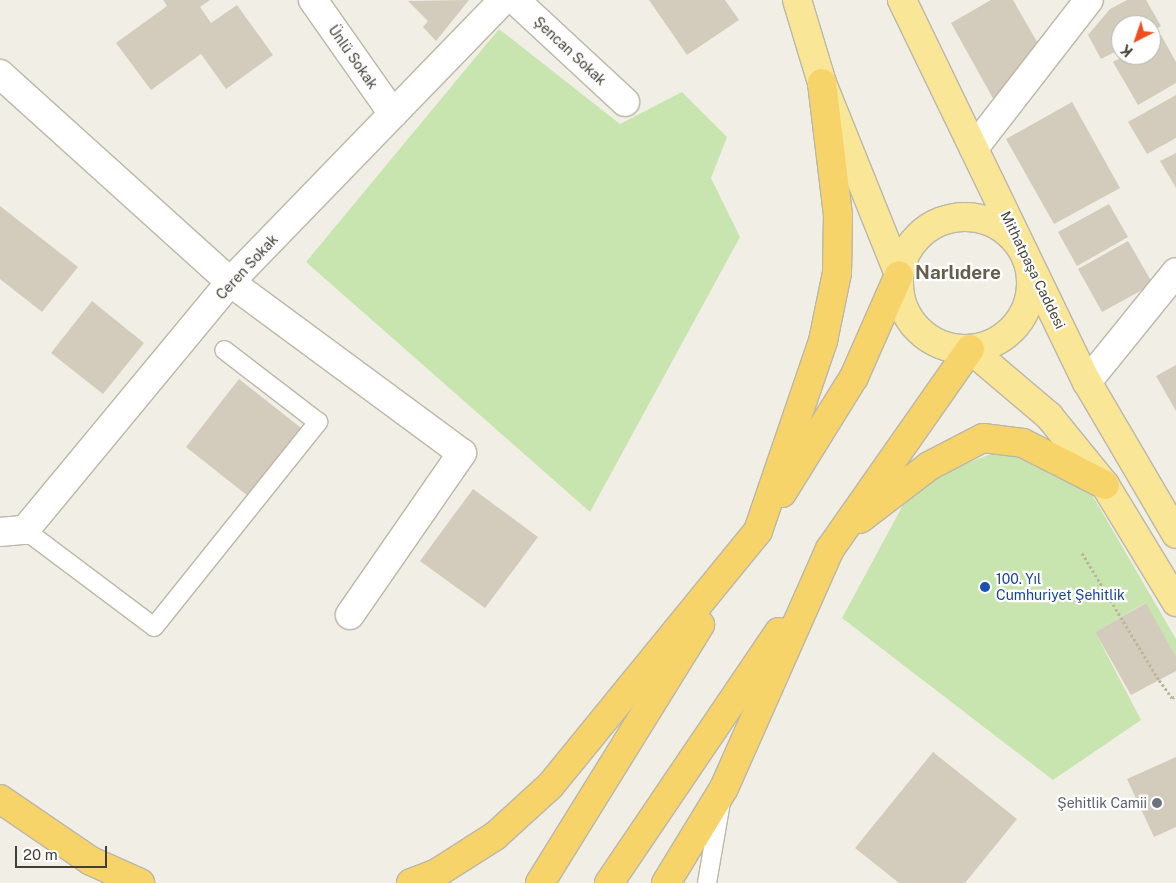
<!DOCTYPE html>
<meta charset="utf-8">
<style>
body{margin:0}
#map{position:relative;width:1176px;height:883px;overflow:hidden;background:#f1efe5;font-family:"Public Sans",sans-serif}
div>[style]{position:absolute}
.green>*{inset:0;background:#c8e4af}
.building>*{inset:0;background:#d3cbbb}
.path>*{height:3px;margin-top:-1.5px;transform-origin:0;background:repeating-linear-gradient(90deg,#bdb49a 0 2.5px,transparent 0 5px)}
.roads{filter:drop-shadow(1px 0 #bcb7a8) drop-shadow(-1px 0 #bcb7a8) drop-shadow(0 1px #bcb7a8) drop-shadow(0 -1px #bcb7a8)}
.service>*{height:18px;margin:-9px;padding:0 9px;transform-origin:9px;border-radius:9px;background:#fff}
.minor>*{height:28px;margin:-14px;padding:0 14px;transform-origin:14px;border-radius:14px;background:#fff}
.primary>*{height:28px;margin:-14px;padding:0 14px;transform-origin:14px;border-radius:14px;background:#f9e696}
.primary>.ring{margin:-14px;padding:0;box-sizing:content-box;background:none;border:28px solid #f9e696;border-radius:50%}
.motorway>*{height:28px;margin:-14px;padding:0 14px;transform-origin:14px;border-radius:14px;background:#f7d46a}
.dots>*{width:14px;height:14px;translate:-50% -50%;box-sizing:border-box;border:2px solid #fff;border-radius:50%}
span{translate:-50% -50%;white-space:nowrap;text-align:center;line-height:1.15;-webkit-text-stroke:4.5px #fff;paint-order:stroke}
.street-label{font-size:14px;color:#433f35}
.transit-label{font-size:14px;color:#164399}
.left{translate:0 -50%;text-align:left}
.worship-label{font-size:14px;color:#5b616d}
.right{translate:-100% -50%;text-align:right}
.district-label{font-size:19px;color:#665e4c;font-weight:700}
.north{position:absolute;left:1111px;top:15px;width:50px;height:50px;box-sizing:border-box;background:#fff;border:1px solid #b4b2ae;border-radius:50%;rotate:221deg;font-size:14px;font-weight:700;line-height:20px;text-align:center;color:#433f35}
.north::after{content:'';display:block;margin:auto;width:18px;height:22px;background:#f04f1d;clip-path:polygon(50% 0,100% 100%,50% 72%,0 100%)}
.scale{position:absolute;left:15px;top:846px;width:92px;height:22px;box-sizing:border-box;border:2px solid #433f35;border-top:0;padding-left:6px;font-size:15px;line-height:18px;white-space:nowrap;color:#433f35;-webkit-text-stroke:4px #fff;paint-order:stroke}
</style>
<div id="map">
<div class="green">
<div style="clip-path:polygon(499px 29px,620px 124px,682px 92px,727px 137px,711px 178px,740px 237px,590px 512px,306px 262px)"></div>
<div style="clip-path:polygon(996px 452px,1046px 463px,1091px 493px,1176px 639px,1176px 657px,1145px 603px,1095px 632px,1141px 720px,1053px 780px,842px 618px,903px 505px,934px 476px)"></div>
</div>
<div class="building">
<div style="clip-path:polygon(163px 0,210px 0,200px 7px,211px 23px,237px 5px,273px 55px,226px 89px,201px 54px,151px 90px,116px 43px,167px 6px)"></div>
<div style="clip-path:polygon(469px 0,436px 41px,423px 27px,428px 21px,408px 1px)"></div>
<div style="clip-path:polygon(649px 0,725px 0,739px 20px,687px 55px)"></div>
<div style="clip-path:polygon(991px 0,1013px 0,1040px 47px,995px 102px,951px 23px)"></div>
<div style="clip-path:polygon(1127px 0,1146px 0,1161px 26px,1151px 32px,1151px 25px,1121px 25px,1121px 49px,1101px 59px,1088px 35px,1110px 9px)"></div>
<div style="clip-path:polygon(1161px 35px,1176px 62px,1176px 83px,1138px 105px,1113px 62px,1126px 55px,1151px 55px,1151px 41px)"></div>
<div style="clip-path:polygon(1176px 95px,1176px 138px,1147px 154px,1128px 122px)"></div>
<div style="clip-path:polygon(1072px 102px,1120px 188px,1054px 224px,1006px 139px)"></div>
<div style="clip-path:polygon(1176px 153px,1176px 188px,1160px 161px)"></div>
<div style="clip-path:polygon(1109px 204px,1128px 237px,1077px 266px,1058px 232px)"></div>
<div style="clip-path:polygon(0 206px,78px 267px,42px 312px,0 279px)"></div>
<div style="clip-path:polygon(1128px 241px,1153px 284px,1102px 312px,1078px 269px)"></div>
<div style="clip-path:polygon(92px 301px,144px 343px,103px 394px,51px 353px)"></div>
<div style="clip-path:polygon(1176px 365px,1176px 411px,1156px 376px)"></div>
<div style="clip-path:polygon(239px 379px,301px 428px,248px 496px,186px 447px)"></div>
<div style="clip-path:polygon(473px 489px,538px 537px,485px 608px,420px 561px)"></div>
<div style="clip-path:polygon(1146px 603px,1176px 657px,1176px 671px,1131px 695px,1095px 632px)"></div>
<div style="clip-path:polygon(933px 752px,1017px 819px,965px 883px,899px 883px,855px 848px)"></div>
<div style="clip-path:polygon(1176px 757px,1176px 827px,1154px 837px,1127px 779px)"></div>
</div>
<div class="path">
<div style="left:1082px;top:553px;width:149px;rotate:58.8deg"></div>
<div style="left:1159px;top:680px;width:22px;rotate:54deg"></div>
<div style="left:1172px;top:698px;width:4px;rotate:-27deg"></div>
</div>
<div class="roads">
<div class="service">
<div style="left:25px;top:530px;width:161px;rotate:36.9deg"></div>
<div style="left:154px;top:627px;width:263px;rotate:-51.3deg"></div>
<div style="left:318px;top:422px;width:118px;rotate:-142.5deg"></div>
<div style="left:707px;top:883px;width:82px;rotate:-80.2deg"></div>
</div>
<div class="minor">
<div style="left:313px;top:0;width:139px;rotate:54.9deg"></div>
<div style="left:515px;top:0;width:150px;rotate:42.8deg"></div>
<div style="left:0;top:74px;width:310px;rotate:42.1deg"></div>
<div style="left:230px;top:282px;width:288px;rotate:36.4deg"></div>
<div style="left:462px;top:453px;width:197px;rotate:124.7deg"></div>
<div style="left:974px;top:148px;width:187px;rotate:-52.2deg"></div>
<div style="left:1087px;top:382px;width:141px;rotate:-51deg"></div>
<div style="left:0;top:532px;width:25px;rotate:-5deg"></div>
<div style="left:25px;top:530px;width:322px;rotate:-50.4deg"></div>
<div style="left:230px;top:282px;width:392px;rotate:-45.9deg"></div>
</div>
<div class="primary">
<div style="left:797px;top:0;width:87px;rotate:73.2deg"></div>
<div style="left:822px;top:83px;width:207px;rotate:68.1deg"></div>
<div style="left:902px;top:0;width:424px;rotate:64.2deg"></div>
<div style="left:1087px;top:382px;width:176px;rotate:59.6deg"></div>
<div class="ring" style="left:899px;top:217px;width:104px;height:104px"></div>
<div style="left:970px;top:349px;width:104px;rotate:40.3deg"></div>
<div style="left:1049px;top:416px;width:89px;rotate:50.9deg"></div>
<div style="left:1105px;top:485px;width:137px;rotate:58.7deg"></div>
</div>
<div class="motorway">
<div style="left:782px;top:493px;width:137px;rotate:-58.2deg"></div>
<div style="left:854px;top:377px;width:111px;rotate:-66.2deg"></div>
<div style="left:860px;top:519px;width:87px;rotate:-37.5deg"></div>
<div style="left:929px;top:466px;width:61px;rotate:-27.4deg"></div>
<div style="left:983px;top:438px;width:40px;rotate:7.1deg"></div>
<div style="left:1023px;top:443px;width:92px;rotate:27.1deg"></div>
<div style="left:0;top:799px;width:110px;rotate:34.3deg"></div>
<div style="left:91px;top:861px;width:54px;rotate:24.2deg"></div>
<div style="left:411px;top:883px;width:28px;rotate:-21deg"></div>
<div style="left:437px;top:873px;width:69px;rotate:-32.5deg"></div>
<div style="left:495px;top:836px;width:74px;rotate:-42.3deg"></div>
<div style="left:550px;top:786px;width:329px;rotate:-50.8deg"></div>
<div style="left:758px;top:531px;width:201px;rotate:-71.1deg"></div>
<div style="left:823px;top:341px;width:69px;rotate:-78.4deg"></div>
<div style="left:837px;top:273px;width:58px;rotate:-89deg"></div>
<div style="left:838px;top:215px;width:133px;rotate:-96.9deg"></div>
<div style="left:540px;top:883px;width:304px;rotate:-58.2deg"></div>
<div style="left:609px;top:883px;width:303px;rotate:-55.9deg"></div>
<div style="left:666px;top:883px;width:111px;rotate:-58.6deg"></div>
<div style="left:724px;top:788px;width:261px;rotate:-66.1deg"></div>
<div style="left:830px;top:549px;width:244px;rotate:-55deg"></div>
</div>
</div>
<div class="dots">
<div style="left:985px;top:587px;background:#1a4fb4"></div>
<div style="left:1157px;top:803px;background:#6b7280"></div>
</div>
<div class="street-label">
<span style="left:570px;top:51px;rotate:43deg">Şencan Sokak</span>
<span style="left:353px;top:57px;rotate:55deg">Ünlü Sokak</span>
<span style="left:247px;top:267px;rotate:-47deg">Ceren Sokak</span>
<span style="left:1033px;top:270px;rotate:64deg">Mithatpaşa Caddesi</span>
</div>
<div class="transit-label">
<span class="left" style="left:996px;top:587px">100. Yıl<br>Cumhuriyet Şehitlik</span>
</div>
<div class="worship-label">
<span class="right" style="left:1147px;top:803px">Şehitlik Camii</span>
</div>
<div class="district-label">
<span style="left:958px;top:273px">Narlıdere</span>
</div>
<div class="north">K</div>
<div class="scale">20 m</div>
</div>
